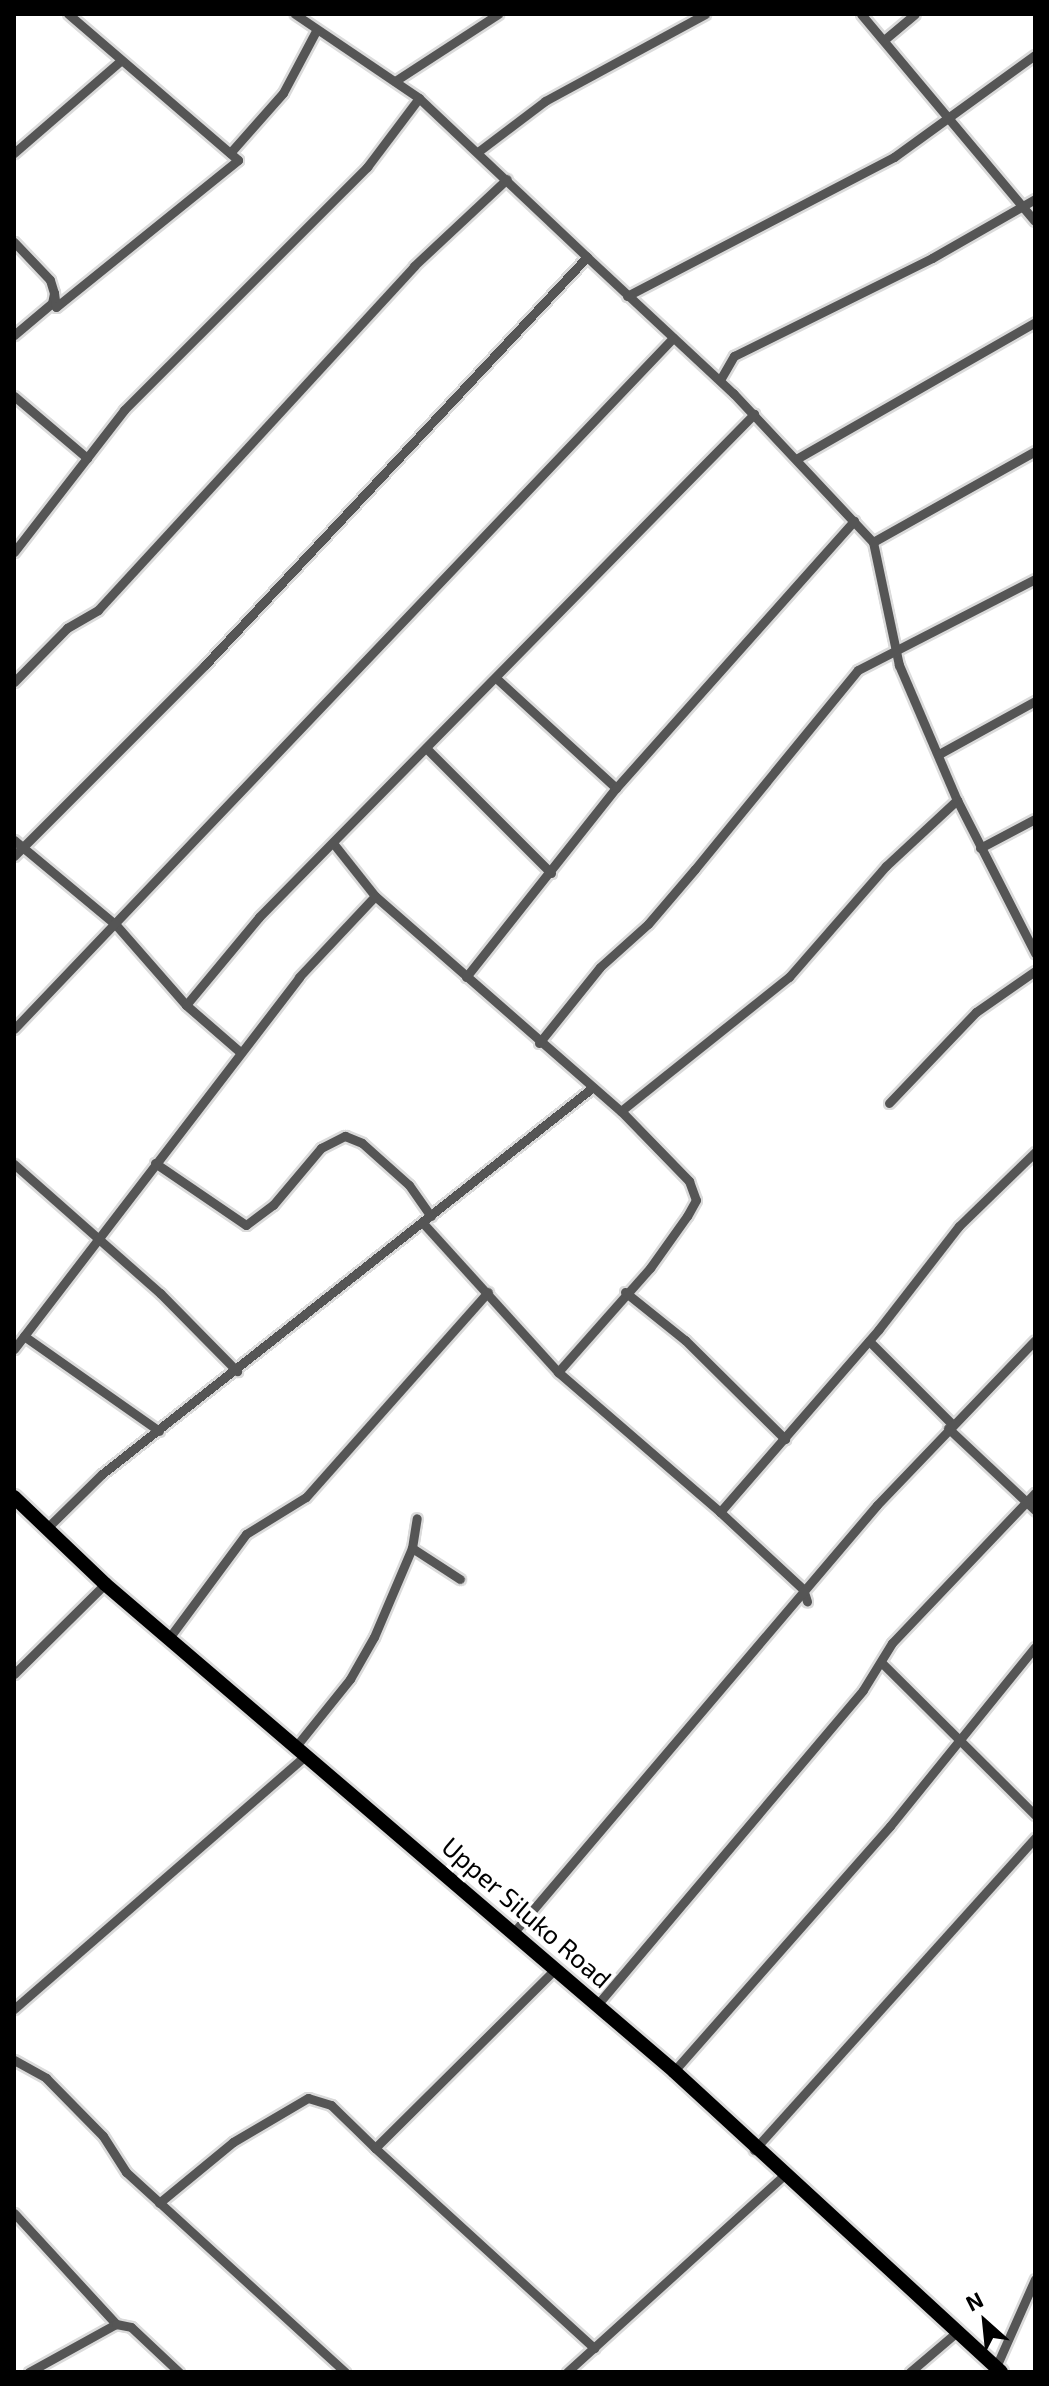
<!DOCTYPE html>
<style>
body{margin:0}
#map{position:relative;width:1049px;height:2386px;overflow:hidden;background:#fff;font-family:"Exo 2",sans-serif}
div>[style]{position:absolute}
.roads{filter:drop-shadow(2px 0 #dbdbdb) drop-shadow(-2px 0 #dbdbdb) drop-shadow(0 2px #dbdbdb) drop-shadow(0 -2px #dbdbdb)}
.street>*{height:9px;margin:-4.5px;padding:0 4.5px;transform-origin:4.5px;border-radius:4.5px;background:#555}
.primary>*{height:14px;margin:-7px;padding:0 7px;transform-origin:7px;border-radius:7px;background:#000}
span{translate:-50% -50%;white-space:nowrap;text-align:center;line-height:1.15;-webkit-text-stroke:7px #fff;paint-order:stroke}
.street-label{font-size:26px;color:#000}
.frame{position:absolute;inset:0;border:16px solid #000;pointer-events:none}
.north{position:absolute;left:945px;top:2282px;width:80px;height:80px;-webkit-text-stroke:6px #fff;paint-order:stroke;rotate:333deg;font-size:22px;font-weight:700;line-height:32px;text-align:center;color:#000}
.north::after{content:'';display:block;margin:auto;width:28px;height:36px;background:#000;clip-path:polygon(50% 0,100% 100%,50% 72%,0 100%)}
</style>
<div id="map">
<div class="roads">
<div class="street">
<div style="left:861px;top:14px;width:270px;rotate:50deg"></div>
<div style="left:884px;top:40px;width:40px;rotate:-40deg"></div>
<div style="left:395px;top:81px;width:123px;rotate:-33deg"></div>
<div style="left:479px;top:151px;width:83px;rotate:-37.1deg"></div>
<div style="left:545px;top:101px;width:182px;rotate:-28.5deg"></div>
<div style="left:14px;top:153px;width:139px;rotate:-40.9deg"></div>
<div style="left:230px;top:153px;width:80px;rotate:-48.5deg"></div>
<div style="left:283px;top:93px;width:70px;rotate:-62deg"></div>
<div style="left:14px;top:242px;width:52px;rotate:46.5deg"></div>
<div style="left:50px;top:280px;width:14px;rotate:73deg"></div>
<div style="left:54px;top:293px;width:10px;rotate:101deg"></div>
<div style="left:52px;top:303px;width:50px;rotate:139.9deg"></div>
<div style="left:587px;top:257px;width:200px;rotate:43deg"></div>
<div style="left:733px;top:393px;width:204px;rotate:46.8deg"></div>
<div style="left:873px;top:542px;width:126px;rotate:78.1deg"></div>
<div style="left:899px;top:665px;width:147px;rotate:66.8deg"></div>
<div style="left:957px;top:800px;width:172px;rotate:63deg"></div>
<div style="left:54px;top:293px;width:14px;rotate:82deg"></div>
<div style="left:56px;top:307px;width:234px;rotate:-38.9deg"></div>
<div style="left:238px;top:160px;width:224px;rotate:-139.3deg"></div>
<div style="left:627px;top:296px;width:301px;rotate:-27.5deg"></div>
<div style="left:894px;top:157px;width:174px;rotate:-35.9deg"></div>
<div style="left:720px;top:380px;width:28px;rotate:-60deg"></div>
<div style="left:734px;top:356px;width:221px;rotate:-26.3deg"></div>
<div style="left:932px;top:258px;width:119px;rotate:-29.8deg"></div>
<div style="left:14px;top:396px;width:96px;rotate:40.3deg"></div>
<div style="left:798px;top:458px;width:273px;rotate:-29.8deg"></div>
<div style="left:873px;top:542px;width:186px;rotate:-29.3deg"></div>
<div style="left:14px;top:552px;width:180px;rotate:-52.2deg"></div>
<div style="left:124px;top:410px;width:344px;rotate:-45deg"></div>
<div style="left:367px;top:167px;width:86px;rotate:-53deg"></div>
<div style="left:496px;top:678px;width:163px;rotate:42.5deg"></div>
<div style="left:14px;top:682px;width:76px;rotate:-45.5deg"></div>
<div style="left:67px;top:628px;width:36px;rotate:-30deg"></div>
<div style="left:98px;top:610px;width:467px;rotate:-47.4deg"></div>
<div style="left:414px;top:266px;width:127px;rotate:-43.1deg"></div>
<div style="left:428px;top:750px;width:174px;rotate:45deg"></div>
<div style="left:939px;top:754px;width:110px;rotate:-28.9deg"></div>
<div style="left:14px;top:840px;width:133px;rotate:39.8deg"></div>
<div style="left:116px;top:925px;width:106px;rotate:48.8deg"></div>
<div style="left:186px;top:1005px;width:72px;rotate:41deg"></div>
<div style="left:333px;top:843px;width:68px;rotate:51.6deg"></div>
<div style="left:375px;top:896px;width:327px;rotate:41.2deg"></div>
<div style="left:621px;top:1111px;width:98px;rotate:45.8deg"></div>
<div style="left:689px;top:1181px;width:20px;rotate:70deg"></div>
<div style="left:696px;top:1200px;width:18px;rotate:119deg"></div>
<div style="left:687px;top:1216px;width:64px;rotate:125.4deg"></div>
<div style="left:650px;top:1268px;width:139px;rotate:131.5deg"></div>
<div style="left:980px;top:848px;width:62px;rotate:-27.8deg"></div>
<div style="left:14px;top:856px;width:270px;rotate:-45deg"></div>
<div style="left:205px;top:665px;width:559px;rotate:-46.89deg"></div>
<div style="left:587px;top:257px;width:231px;rotate:-136.6deg"></div>
<div style="left:419px;top:98px;width:150px;rotate:-145.9deg"></div>
<div style="left:466px;top:977px;width:241px;rotate:-51.6deg"></div>
<div style="left:616px;top:788px;width:358px;rotate:-48.3deg"></div>
<div style="left:186px;top:1005px;width:114px;rotate:-50.3deg"></div>
<div style="left:259px;top:917px;width:706px;rotate:-45.46deg"></div>
<div style="left:14px;top:1029px;width:955px;rotate:-46.36deg"></div>
<div style="left:539px;top:1043px;width:97px;rotate:-51.2deg"></div>
<div style="left:600px;top:967px;width:64px;rotate:-41.9deg"></div>
<div style="left:648px;top:924px;width:72px;rotate:-49.5deg"></div>
<div style="left:695px;top:869px;width:257px;rotate:-50.7deg"></div>
<div style="left:858px;top:670px;width:199px;rotate:-27.2deg"></div>
<div style="left:889px;top:1103px;width:126px;rotate:-46.3deg"></div>
<div style="left:976px;top:1012px;width:72px;rotate:-34.8deg"></div>
<div style="left:621px;top:1111px;width:215px;rotate:-38.6deg"></div>
<div style="left:789px;top:977px;width:147px;rotate:-48.9deg"></div>
<div style="left:886px;top:866px;width:97px;rotate:-42.9deg"></div>
<div style="left:155px;top:1163px;width:110px;rotate:34.3deg"></div>
<div style="left:246px;top:1225px;width:34px;rotate:-37deg"></div>
<div style="left:273px;top:1205px;width:75px;rotate:-49.9deg"></div>
<div style="left:321px;top:1148px;width:27px;rotate:-27deg"></div>
<div style="left:345px;top:1136px;width:18px;rotate:22deg"></div>
<div style="left:362px;top:1143px;width:63px;rotate:41.8deg"></div>
<div style="left:409px;top:1185px;width:38px;rotate:55deg"></div>
<div style="left:14px;top:1164px;width:195px;rotate:41.5deg"></div>
<div style="left:160px;top:1293px;width:110px;rotate:45.4deg"></div>
<div style="left:423px;top:1223px;width:201px;rotate:47.8deg"></div>
<div style="left:558px;top:1372px;width:214px;rotate:40.8deg"></div>
<div style="left:720px;top:1512px;width:113px;rotate:42.9deg"></div>
<div style="left:803px;top:1589px;width:13px;rotate:72deg"></div>
<div style="left:625px;top:1292px;width:77px;rotate:38.7deg"></div>
<div style="left:685px;top:1340px;width:141px;rotate:44.7deg"></div>
<div style="left:24px;top:1336px;width:165px;rotate:35.1deg"></div>
<div style="left:869px;top:1341px;width:117px;rotate:45deg"></div>
<div style="left:14px;top:1349px;width:469px;rotate:-52.5deg"></div>
<div style="left:299px;top:977px;width:111px;rotate:-46.8deg"></div>
<div style="left:948px;top:1428px;width:120px;rotate:43.3deg"></div>
<div style="left:720px;top:1512px;width:242px;rotate:-49deg"></div>
<div style="left:879px;top:1329px;width:130px;rotate:-52.2deg"></div>
<div style="left:959px;top:1226px;width:106px;rotate:-44.2deg"></div>
<div style="left:47px;top:1528px;width:77px;rotate:-44.5deg"></div>
<div style="left:102px;top:1474px;width:624px;rotate:-38.23deg"></div>
<div style="left:412px;top:1548px;width:57px;rotate:32.9deg"></div>
<div style="left:169px;top:1638px;width:129px;rotate:-53.5deg"></div>
<div style="left:246px;top:1534px;width:70px;rotate:-31.7deg"></div>
<div style="left:306px;top:1497px;width:274px;rotate:-48.4deg"></div>
<div style="left:881px;top:1662px;width:217px;rotate:44.8deg"></div>
<div style="left:14px;top:1674px;width:128px;rotate:-44.7deg"></div>
<div style="left:297px;top:1745px;width:85px;rotate:-51.2deg"></div>
<div style="left:350px;top:1679px;width:48px;rotate:-60.3deg"></div>
<div style="left:374px;top:1637px;width:97px;rotate:-66.9deg"></div>
<div style="left:412px;top:1548px;width:30px;rotate:-81deg"></div>
<div style="left:514px;top:1932px;width:560px;rotate:-49.63deg"></div>
<div style="left:877px;top:1505px;width:228px;rotate:-46.2deg"></div>
<div style="left:597px;top:2005px;width:412px;rotate:-49.8deg"></div>
<div style="left:863px;top:1690px;width:55px;rotate:-58.3deg"></div>
<div style="left:892px;top:1643px;width:207px;rotate:-46.4deg"></div>
<div style="left:14px;top:2009px;width:388px;rotate:-41deg"></div>
<div style="left:14px;top:2060px;width:37px;rotate:29deg"></div>
<div style="left:46px;top:2078px;width:81px;rotate:45.5deg"></div>
<div style="left:103px;top:2136px;width:43px;rotate:57.4deg"></div>
<div style="left:126px;top:2172px;width:297px;rotate:42.4deg"></div>
<div style="left:674px;top:2071px;width:327px;rotate:-48.6deg"></div>
<div style="left:890px;top:1826px;width:230px;rotate:-51deg"></div>
<div style="left:375px;top:2148px;width:297px;rotate:42.4deg"></div>
<div style="left:754px;top:2150px;width:420px;rotate:-48deg"></div>
<div style="left:159px;top:2203px;width:96px;rotate:-39.5deg"></div>
<div style="left:233px;top:2142px;width:87px;rotate:-30.4deg"></div>
<div style="left:308px;top:2098px;width:24px;rotate:17deg"></div>
<div style="left:331px;top:2105px;width:62px;rotate:44.3deg"></div>
<div style="left:375px;top:2148px;width:255px;rotate:-44.8deg"></div>
<div style="left:14px;top:2213px;width:151px;rotate:47.4deg"></div>
<div style="left:996px;top:2367px;width:96px;rotate:-66.1deg"></div>
<div style="left:29px;top:2372px;width:99px;rotate:-28.9deg"></div>
<div style="left:116px;top:2324px;width:15px;rotate:11deg"></div>
<div style="left:131px;top:2327px;width:66px;rotate:43.2deg"></div>
<div style="left:567px;top:2372px;width:294px;rotate:-42.2deg"></div>
<div style="left:910px;top:2372px;width:63px;rotate:-40.5deg"></div>
</div>
<div class="primary">
<div style="left:14px;top:1497px;width:126px;rotate:43.7deg"></div>
<div style="left:105px;top:1584px;width:749px;rotate:40.56deg"></div>
<div style="left:674px;top:2071px;width:444px;rotate:42.6deg"></div>
</div>
</div>
<div class="street-label">
<span style="left:527px;top:1912px;rotate:41deg">Upper Siluko Road</span>
</div>
<div class="frame"></div>
<div class="north">N</div>
</div>
